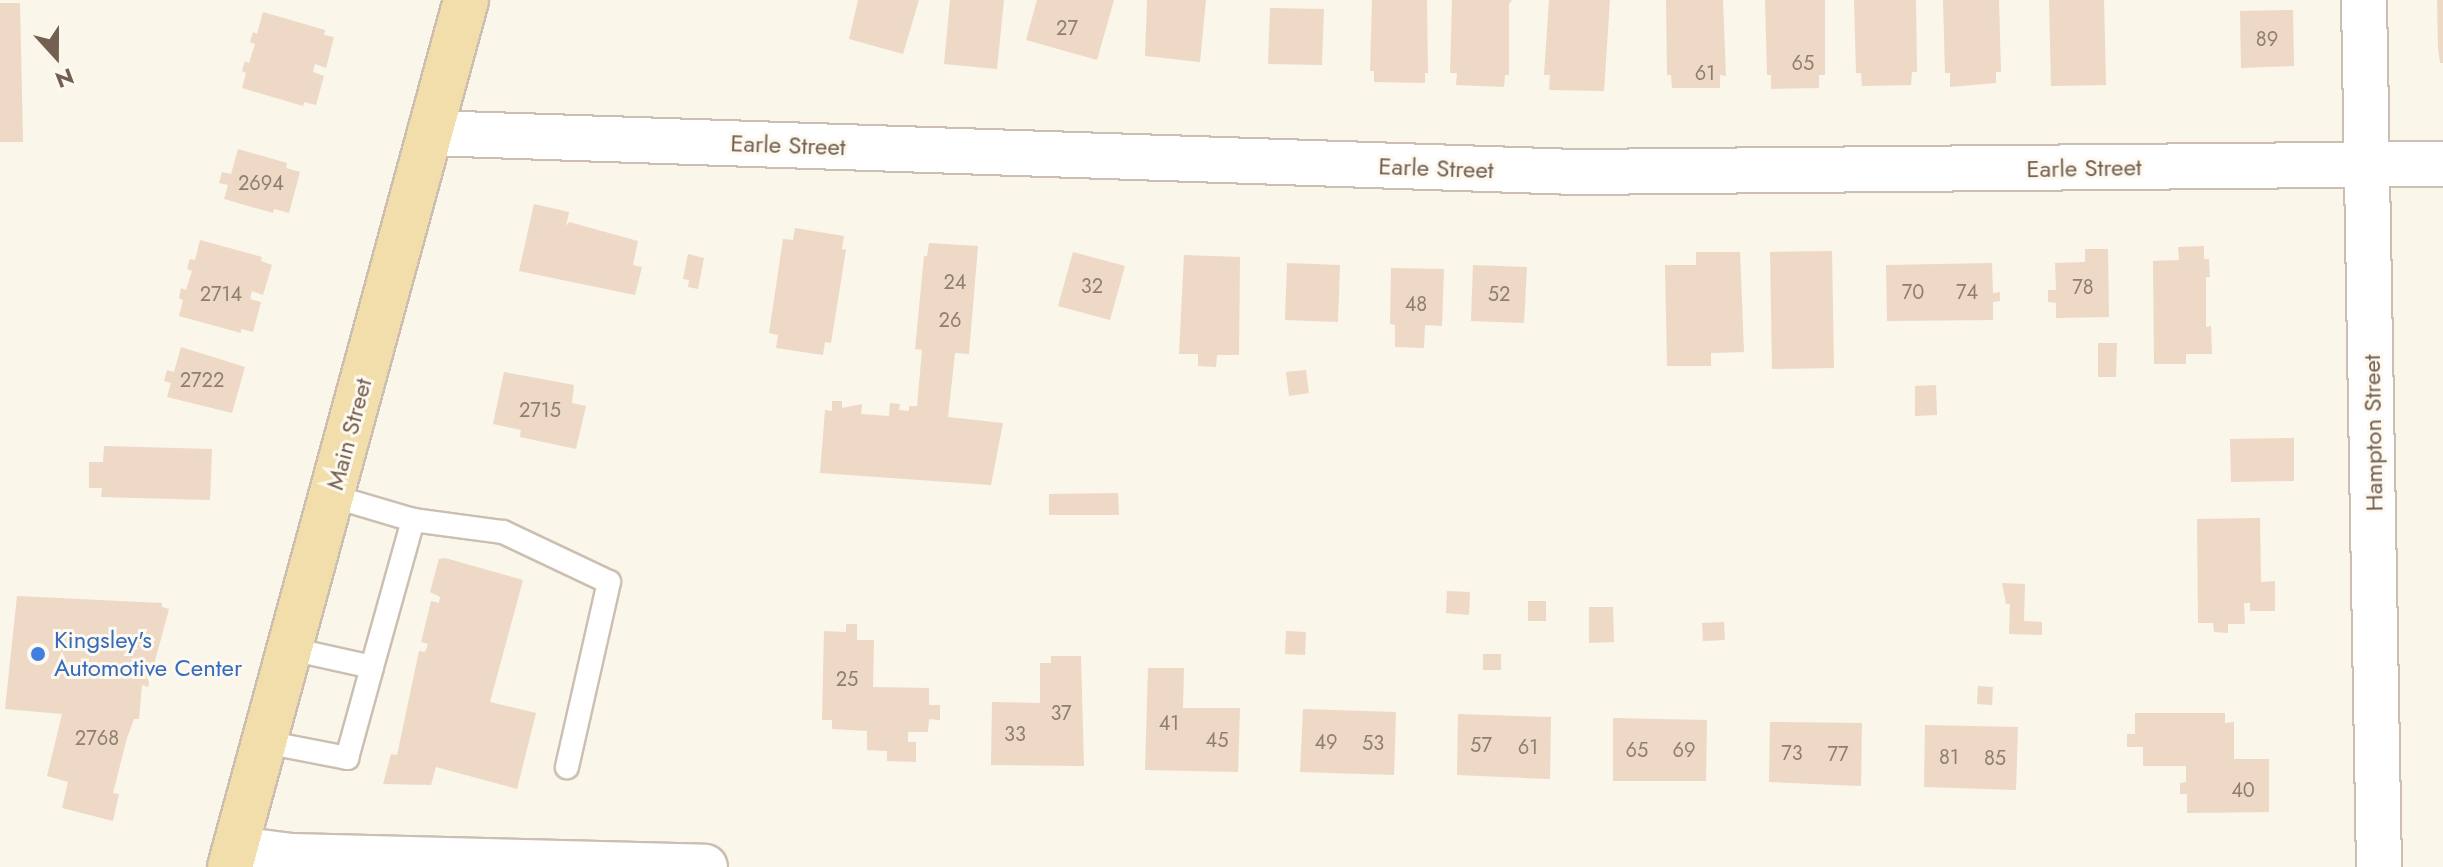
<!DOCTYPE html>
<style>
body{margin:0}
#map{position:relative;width:2443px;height:867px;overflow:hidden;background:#faf6ea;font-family:Jost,sans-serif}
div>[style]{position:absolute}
.building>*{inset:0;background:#edd9c5}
.roads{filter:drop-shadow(2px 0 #ccbfb1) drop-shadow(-2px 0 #ccbfb1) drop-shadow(0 2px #ccbfb1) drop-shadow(0 -2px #ccbfb1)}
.lane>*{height:22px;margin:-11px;padding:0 11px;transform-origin:11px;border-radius:11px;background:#fff}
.street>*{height:44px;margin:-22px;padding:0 22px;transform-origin:22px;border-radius:22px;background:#fff}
.primary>*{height:44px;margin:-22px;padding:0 22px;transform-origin:22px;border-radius:22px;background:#f1deaa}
.dots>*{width:22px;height:22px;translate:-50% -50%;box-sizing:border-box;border:4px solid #fdf9f0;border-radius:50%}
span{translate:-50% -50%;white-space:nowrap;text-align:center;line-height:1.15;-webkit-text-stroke:6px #fdf9f0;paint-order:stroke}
.number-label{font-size:20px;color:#927e6d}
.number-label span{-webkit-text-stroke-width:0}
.street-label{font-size:24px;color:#736050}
.shop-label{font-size:24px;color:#366cbe}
.left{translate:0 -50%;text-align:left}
.north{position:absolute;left:16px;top:16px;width:80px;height:80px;-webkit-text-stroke:6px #fdf9f0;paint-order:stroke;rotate:159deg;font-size:22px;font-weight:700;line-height:32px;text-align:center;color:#736050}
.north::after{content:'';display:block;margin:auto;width:28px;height:36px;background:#736050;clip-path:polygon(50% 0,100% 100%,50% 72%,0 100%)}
</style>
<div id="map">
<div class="building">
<div style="clip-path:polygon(858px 0,919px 0,903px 54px,849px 39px)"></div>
<div style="clip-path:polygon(950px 0,1004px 0,997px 69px,944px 64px)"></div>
<div style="clip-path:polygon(1037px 0,1114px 0,1097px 60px,1026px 40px)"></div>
<div style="clip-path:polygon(1147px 0,1206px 0,1200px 62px,1145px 56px)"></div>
<div style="clip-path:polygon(1372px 0,1427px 0,1428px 73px,1425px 73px,1425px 83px,1374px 82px,1374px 71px,1370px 71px)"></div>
<div style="clip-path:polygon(1452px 0,1512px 0,1509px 4px,1509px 75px,1505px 75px,1504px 87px,1456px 85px,1457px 73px,1450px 73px)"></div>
<div style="clip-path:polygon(1549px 0,1610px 0,1604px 91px,1549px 90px,1550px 75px,1544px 75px)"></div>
<div style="clip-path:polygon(1666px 0,1723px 0,1726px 76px,1720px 75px,1720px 88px,1672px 88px,1671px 75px,1667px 75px)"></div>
<div style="clip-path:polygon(1765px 0,1825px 0,1825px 75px,1819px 75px,1819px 88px,1771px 89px,1771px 75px,1767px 75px)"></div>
<div style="clip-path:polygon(1854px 0,1916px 0,1917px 72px,1912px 72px,1911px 85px,1862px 86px,1861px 73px,1856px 73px)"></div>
<div style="clip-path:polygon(1943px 0,1999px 0,2001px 72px,1996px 72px,1996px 83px,1950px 87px,1950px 73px,1945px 73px)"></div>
<div style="clip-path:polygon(2049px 0,2104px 0,2106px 85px,2051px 86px)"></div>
<div style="clip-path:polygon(2437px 0,2443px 0,2443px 63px,2440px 63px,2438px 48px)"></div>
<div style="clip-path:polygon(0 3px,20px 3px,23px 142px,0 142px)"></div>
<div style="clip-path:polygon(1270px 8px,1324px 9px,1322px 65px,1268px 64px)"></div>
<div style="clip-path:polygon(2293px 10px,2294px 66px,2241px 68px,2240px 11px)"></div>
<div style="clip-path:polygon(263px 12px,325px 30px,324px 35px,334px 37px,326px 68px,315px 64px,313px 72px,324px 76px,316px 105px,304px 102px,303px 106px,242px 88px,246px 73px,242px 71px,245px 61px,249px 63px,255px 44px,250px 42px,253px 32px,257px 34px)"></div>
<div style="clip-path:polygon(238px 149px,287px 163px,286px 168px,300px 172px,289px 213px,274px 209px,273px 213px,224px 199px,228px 185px,219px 183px,222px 172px,231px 174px)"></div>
<div style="clip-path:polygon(534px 204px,569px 212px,566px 226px,569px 222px,638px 241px,633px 265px,642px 267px,635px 295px,519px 271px)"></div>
<div style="clip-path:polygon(795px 228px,844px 236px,842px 249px,846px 250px,831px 343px,825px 342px,823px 355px,776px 348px,778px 335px,769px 333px,783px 239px,793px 240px)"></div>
<div style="clip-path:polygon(200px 240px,262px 257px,261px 261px,272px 265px,263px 295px,252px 291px,250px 299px,261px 302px,253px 332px,241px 329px,241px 333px,179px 316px,183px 300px,179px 298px,181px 288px,186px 290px,192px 271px,187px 269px,190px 259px,195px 260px)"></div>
<div style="clip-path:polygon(929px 243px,978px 246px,969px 354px,955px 353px,948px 417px,1003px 423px,991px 485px,820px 473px,825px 410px,832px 411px,832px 401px,842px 401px,842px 408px,862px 404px,861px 414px,889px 416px,890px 403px,900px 404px,899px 410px,909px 411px,909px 406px,917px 406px,922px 350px,915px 349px,924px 256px,927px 256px)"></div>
<div style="clip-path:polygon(2204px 246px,2204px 259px,2209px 259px,2210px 277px,2206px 277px,2206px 327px,2211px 326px,2212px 354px,2186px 354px,2186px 364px,2154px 364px,2153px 261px,2179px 260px,2178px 247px)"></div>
<div style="clip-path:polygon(2085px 249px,2108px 249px,2109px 317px,2056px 318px,2056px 303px,2048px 302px,2048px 290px,2056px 290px,2055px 263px,2085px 262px)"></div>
<div style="clip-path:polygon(1832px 251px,1834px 368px,1772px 369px,1770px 252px)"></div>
<div style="clip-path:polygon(1073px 252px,1125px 266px,1110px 320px,1058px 306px)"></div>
<div style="clip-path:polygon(1696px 252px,1740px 252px,1744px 352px,1711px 353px,1711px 366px,1667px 366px,1665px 265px,1696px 265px)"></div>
<div style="clip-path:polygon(688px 254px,704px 258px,698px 289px,688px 287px,689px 280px,683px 279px)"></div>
<div style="clip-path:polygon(1184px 255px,1240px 257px,1239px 355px,1217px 355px,1216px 367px,1198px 366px,1198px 354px,1179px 354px)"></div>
<div style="clip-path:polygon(1287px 263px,1340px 265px,1338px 322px,1285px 320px)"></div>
<div style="clip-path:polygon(1992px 263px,1993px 293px,2000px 292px,2000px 301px,1993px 302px,1993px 320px,1887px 321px,1886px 265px)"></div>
<div style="clip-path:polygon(1473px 265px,1527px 267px,1524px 323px,1471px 321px)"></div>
<div style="clip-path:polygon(1391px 268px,1444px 269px,1442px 326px,1425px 325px,1424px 348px,1395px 347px,1395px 325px,1390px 324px)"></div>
<div style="clip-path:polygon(2098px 343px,2117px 343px,2116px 377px,2098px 377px)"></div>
<div style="clip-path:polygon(181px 347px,245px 367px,232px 413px,167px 397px,171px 383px,164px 381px,167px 370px,174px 372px)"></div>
<div style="clip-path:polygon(1306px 370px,1309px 393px,1289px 396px,1286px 372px)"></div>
<div style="clip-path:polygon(504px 372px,574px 385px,572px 403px,586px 406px,576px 449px,520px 437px,521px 430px,493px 424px)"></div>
<div style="clip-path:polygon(1936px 385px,1937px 415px,1915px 416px,1915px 386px)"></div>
<div style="clip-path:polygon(2294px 438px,2294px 481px,2231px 482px,2230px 439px)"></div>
<div style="clip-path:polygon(104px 446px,212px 449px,210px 500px,101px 497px,102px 488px,89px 488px,89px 462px,103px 462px)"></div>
<div style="clip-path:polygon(1118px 493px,1119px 515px,1049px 515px,1049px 494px)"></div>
<div style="clip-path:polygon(2260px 518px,2261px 582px,2275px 581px,2275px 611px,2250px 611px,2250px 603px,2244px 603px,2245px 624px,2228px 624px,2228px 633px,2214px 632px,2213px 623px,2198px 623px,2197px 519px)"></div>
<div style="clip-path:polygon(445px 558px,523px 580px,490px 702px,536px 713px,517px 789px,436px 767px,431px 785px,383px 784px,391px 754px,397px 755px,419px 651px,425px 652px,428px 644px,421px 642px,431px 601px,439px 603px,440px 597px,430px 592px,439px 559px)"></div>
<div style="clip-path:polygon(2002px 583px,2025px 584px,2024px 621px,2042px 622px,2042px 635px,2009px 634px,2010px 604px,2006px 604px)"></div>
<div style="clip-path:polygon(1447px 591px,1470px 592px,1469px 615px,1446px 613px)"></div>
<div style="clip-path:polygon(17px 596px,162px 603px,162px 607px,169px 609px,148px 687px,142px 685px,139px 719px,134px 719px,127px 738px,113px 793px,119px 794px,113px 821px,62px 808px,68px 782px,47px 776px,62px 714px,5px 709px)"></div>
<div style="clip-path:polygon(1528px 601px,1546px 601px,1546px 621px,1528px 621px)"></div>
<div style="clip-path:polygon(1589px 607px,1613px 607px,1614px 642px,1589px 643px)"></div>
<div style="clip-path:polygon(1724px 622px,1725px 640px,1703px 641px,1702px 623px)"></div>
<div style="clip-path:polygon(846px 624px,857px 624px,857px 640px,874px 640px,873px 687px,929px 688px,929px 705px,940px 705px,940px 720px,929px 719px,928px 732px,908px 732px,908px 742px,916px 742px,916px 762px,887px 761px,887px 751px,867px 750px,867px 731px,832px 729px,832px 720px,822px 720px,824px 631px,846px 632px)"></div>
<div style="clip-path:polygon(1286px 631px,1306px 632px,1305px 655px,1285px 654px)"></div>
<div style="clip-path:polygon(1483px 654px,1501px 654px,1501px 670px,1483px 670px)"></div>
<div style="clip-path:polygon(1051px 656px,1081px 656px,1084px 766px,991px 765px,992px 702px,1040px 703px,1040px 663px,1051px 663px)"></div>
<div style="clip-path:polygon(1148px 668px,1184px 668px,1183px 708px,1240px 708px,1238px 772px,1145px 770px)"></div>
<div style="clip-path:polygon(1978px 686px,1993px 687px,1992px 705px,1977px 704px)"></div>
<div style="clip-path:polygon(1303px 709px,1396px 712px,1394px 775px,1300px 772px)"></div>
<div style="clip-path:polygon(2135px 713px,2225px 713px,2225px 723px,2234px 722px,2234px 759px,2269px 759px,2269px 812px,2187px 813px,2187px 794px,2180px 794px,2180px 783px,2186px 782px,2186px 766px,2143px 766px,2143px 747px,2127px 747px,2127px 734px,2135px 734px)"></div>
<div style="clip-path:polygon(1458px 714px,1551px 717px,1550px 779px,1457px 775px)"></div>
<div style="clip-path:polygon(1613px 718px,1707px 720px,1706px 781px,1613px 781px)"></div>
<div style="clip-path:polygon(1770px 722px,1862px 723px,1861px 786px,1769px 782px)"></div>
<div style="clip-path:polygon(1925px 725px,2018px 727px,2016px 790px,1924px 787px)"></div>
</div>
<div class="roads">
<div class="lane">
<div style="left:332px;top:496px;width:84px;rotate:16.5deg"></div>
<div style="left:413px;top:520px;width:91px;rotate:7.6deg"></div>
<div style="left:503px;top:532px;width:117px;rotate:25.3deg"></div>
<div style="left:609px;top:582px;width:190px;rotate:102.8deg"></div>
<div style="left:291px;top:649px;width:83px;rotate:12.5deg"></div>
<div style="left:372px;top:667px;width:153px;rotate:-74.4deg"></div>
<div style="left:265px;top:742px;width:84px;rotate:11deg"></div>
<div style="left:347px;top:758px;width:94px;rotate:-74.6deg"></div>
</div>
<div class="street">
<div style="left:2364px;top:0;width:867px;rotate:89.01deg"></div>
<div style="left:430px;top:133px;width:1146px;rotate:1.95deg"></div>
<div style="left:1575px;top:172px;width:868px;rotate:-0.53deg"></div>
<div style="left:237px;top:849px;width:55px;rotate:7.3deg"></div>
<div style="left:292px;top:856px;width:413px;rotate:1.5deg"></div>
</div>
<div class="primary">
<div style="left:230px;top:867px;width:899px;rotate:-74.77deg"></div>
</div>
</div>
<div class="dots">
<div style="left:38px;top:654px;background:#3f7fe0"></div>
</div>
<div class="number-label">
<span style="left:1067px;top:28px">27</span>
<span style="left:2267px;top:39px">89</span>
<span style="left:1803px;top:63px">65</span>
<span style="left:1705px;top:73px">61</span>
<span style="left:261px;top:183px">2694</span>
<span style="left:955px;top:282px">24</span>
<span style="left:1092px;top:286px">32</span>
<span style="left:2083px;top:287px">78</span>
<span style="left:1913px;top:292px">70</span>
<span style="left:1967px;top:292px">74</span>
<span style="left:221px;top:294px">2714</span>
<span style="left:1499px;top:294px">52</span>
<span style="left:1416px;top:304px">48</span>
<span style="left:950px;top:320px">26</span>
<span style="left:202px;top:380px">2722</span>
<span style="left:540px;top:410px">2715</span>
<span style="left:847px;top:679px">25</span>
<span style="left:1061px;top:713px">37</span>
<span style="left:1169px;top:723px">41</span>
<span style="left:1015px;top:734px">33</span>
<span style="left:97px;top:738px">2768</span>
<span style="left:1217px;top:740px">45</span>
<span style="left:1326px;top:742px">49</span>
<span style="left:1373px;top:743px">53</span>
<span style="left:1481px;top:745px">57</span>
<span style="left:1528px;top:747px">61</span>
<span style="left:1637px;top:750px">65</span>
<span style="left:1684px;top:750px">69</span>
<span style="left:1792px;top:753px">73</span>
<span style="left:1838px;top:754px">77</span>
<span style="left:1949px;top:757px">81</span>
<span style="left:1995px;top:758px">85</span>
<span style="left:2243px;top:790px">40</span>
</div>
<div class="street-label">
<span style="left:788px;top:145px;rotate:2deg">Earle Street</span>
<span style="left:1436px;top:168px;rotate:2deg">Earle Street</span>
<span style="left:2084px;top:168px;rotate:-1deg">Earle Street</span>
<span style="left:2373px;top:433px;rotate:-91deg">Hampton Street</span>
<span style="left:349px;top:434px;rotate:-75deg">Main Street</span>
</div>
<div class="shop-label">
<span class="left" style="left:54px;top:654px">Kingsley's<br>Automotive Center</span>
</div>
<div class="north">N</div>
</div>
